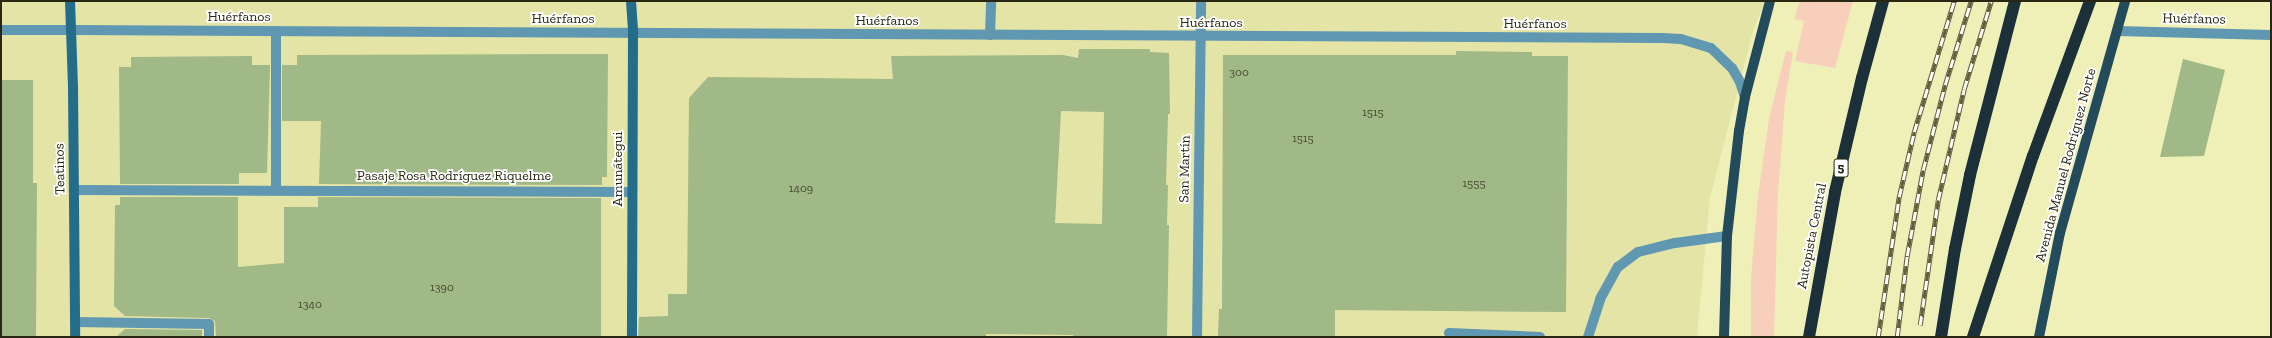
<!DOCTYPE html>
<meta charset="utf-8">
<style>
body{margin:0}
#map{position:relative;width:2272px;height:338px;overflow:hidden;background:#eff0b8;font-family:"Zilla Slab",serif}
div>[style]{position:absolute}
.built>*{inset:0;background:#e3e4a6}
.green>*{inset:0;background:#f8cfbb}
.building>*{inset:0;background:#a1b887}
.service>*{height:10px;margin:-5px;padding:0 5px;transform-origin:5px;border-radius:5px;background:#6098b1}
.pedestrian>*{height:10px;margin:-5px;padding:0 5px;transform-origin:5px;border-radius:5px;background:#6098b1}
.minor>*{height:10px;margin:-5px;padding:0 5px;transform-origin:5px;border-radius:5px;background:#6098b1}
.tertiary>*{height:10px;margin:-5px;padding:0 5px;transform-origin:5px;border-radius:5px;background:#6098b1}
.secondary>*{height:10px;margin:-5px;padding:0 5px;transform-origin:5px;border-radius:5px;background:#236d8a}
.primary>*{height:10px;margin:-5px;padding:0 5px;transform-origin:5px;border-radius:5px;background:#244b5c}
.motorway>*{height:12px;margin:-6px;padding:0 6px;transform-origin:6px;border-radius:6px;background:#1c3039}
.rail>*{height:4.5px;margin-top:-2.25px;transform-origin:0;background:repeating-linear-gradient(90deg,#fff 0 9px,#606041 0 18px);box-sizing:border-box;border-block:1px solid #606041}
span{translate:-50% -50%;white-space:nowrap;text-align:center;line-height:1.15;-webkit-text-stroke:3.5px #fff;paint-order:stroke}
.number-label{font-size:12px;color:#464b2f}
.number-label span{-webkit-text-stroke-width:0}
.shield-label span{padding:1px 3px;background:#fff;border:1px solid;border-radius:3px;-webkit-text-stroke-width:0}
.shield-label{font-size:13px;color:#272712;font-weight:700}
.street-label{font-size:14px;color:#272712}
.frame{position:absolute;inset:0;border:2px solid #272712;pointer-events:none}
</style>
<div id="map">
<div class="built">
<div style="clip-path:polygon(1px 1px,1765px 1px,1753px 31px,1710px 198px,1697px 337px,1px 337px)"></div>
</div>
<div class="green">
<div style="clip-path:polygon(1800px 1px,1853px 1px,1835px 68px,1795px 61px,1804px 21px,1794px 19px)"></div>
<div style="clip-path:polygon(1786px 51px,1793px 52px,1785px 101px,1778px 193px,1774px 337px,1751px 337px,1751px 278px,1758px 196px,1769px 119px)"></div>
</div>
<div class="building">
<div style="clip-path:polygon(evenodd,1079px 49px,1150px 49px,1150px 52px,1169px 53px,1170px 114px,1168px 114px,1166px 185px,1168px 185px,1167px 225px,1169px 225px,1167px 337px,1073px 337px,1073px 335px,986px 334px,986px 337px,638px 337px,639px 317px,668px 316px,668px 294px,687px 294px,689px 98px,708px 77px,893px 79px,891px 56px,1063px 55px,1078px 58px,1079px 49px,1061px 111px,1104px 112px,1102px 224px,1055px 223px,1061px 111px)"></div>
<div style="clip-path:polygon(1456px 51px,1532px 52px,1532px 56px,1568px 56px,1566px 312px,1335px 310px,1335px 337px,1218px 337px,1219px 309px,1222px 309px,1223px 55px,1456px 55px)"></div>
<div style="clip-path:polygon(608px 54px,607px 177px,602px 177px,602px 185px,319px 184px,321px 121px,282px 121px,282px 65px,297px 65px,297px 55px)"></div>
<div style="clip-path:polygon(252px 56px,252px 65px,270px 65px,267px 173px,239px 173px,239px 184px,120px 184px,119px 67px,131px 67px,131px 57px)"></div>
<div style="clip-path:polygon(2183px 59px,2225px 70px,2204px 156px,2160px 157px)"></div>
<div style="clip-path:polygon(1px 80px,33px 80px,33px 183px,37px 183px,36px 337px,1px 337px)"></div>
<div style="clip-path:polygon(120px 197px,238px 197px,238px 267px,284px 263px,284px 207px,318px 207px,318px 197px,601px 198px,601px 337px,216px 337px,215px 321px,209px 318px,125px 316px,114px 306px,115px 205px,120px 205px)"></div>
<div style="clip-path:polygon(125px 329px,202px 330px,202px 337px,116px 337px)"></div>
</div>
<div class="service">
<div style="left:1449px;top:333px;width:91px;rotate:2.5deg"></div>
<div style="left:1588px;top:337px;width:40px;rotate:-72deg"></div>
<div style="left:1600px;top:299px;width:37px;rotate:-61deg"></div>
<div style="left:1618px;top:267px;width:25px;rotate:-37deg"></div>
<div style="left:1638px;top:252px;width:38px;rotate:-14deg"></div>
<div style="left:1675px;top:243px;width:52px;rotate:-7.7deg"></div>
</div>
<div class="pedestrian">
<div style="left:1px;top:30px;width:71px"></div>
<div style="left:276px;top:31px;width:158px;rotate:90deg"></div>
<div style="left:990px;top:35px;width:34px;rotate:-88deg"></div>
<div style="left:74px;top:190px;width:558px;rotate:0.21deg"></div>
<div style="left:75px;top:322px;width:134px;rotate:0.9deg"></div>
<div style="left:209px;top:324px;width:13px;rotate:90deg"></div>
</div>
<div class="minor">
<div style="left:72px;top:30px;width:1590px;rotate:0.29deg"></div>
<div style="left:1662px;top:38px;width:19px;rotate:3deg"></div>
<div style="left:1681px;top:39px;width:31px;rotate:17deg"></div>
<div style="left:1711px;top:48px;width:29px;rotate:44deg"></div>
<div style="left:1732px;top:68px;width:16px;rotate:60deg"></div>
<div style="left:1740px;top:82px;width:16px;rotate:72deg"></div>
<div style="left:2117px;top:31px;width:154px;rotate:1.5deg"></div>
</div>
<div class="tertiary">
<div style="left:1197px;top:337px;width:336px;rotate:-89.3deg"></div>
</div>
<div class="secondary">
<div style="left:70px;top:1px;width:85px;rotate:88deg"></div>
<div style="left:73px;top:86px;width:251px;rotate:89.5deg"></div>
<div style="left:631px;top:1px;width:32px;rotate:86deg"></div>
<div style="left:633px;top:33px;width:304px;rotate:90.2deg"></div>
</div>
<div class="primary">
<div style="left:1724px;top:337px;width:101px;rotate:-88.3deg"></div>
<div style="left:1727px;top:236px;width:106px;rotate:-83.5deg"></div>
<div style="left:1739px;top:131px;width:35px;rotate:-80deg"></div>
<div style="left:1745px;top:97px;width:99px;rotate:-75.4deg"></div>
<div style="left:2039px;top:337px;width:106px;rotate:-78.6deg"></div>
<div style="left:2060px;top:233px;width:241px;rotate:-74.3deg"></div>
</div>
<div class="motorway">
<div style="left:1809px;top:337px;width:147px;rotate:-79.8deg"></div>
<div style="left:1835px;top:192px;width:117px;rotate:-76.7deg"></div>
<div style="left:1862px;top:78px;width:80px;rotate:-74.7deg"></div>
<div style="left:1941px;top:337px;width:89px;rotate:-81deg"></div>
<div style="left:1955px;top:249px;width:76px;rotate:-78.5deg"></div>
<div style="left:1970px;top:175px;width:180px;rotate:-75.5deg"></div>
<div style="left:1973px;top:337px;width:191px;rotate:-71.7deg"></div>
<div style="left:2033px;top:156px;width:165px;rotate:-69.8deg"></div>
</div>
<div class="rail">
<div style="left:1920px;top:325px;width:126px;rotate:-81.8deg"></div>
<div style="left:1938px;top:200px;width:114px;rotate:-76.8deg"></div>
<div style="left:1964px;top:89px;width:92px;rotate:-72.9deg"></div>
<div style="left:1878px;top:337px;width:142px;rotate:-81.5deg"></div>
<div style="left:1899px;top:197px;width:67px;rotate:-77deg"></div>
<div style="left:1914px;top:132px;width:137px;rotate:-73deg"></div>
<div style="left:1897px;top:337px;width:82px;rotate:-83deg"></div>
<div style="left:1907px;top:256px;width:87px;rotate:-79.5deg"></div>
<div style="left:1923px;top:170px;width:88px;rotate:-75.5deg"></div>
<div style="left:1945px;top:85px;width:88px;rotate:-72.8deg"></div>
</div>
<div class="number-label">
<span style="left:1239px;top:73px">300</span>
<span style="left:1373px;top:113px">1515</span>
<span style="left:1303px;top:139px">1515</span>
<span style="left:1474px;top:184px">1555</span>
<span style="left:801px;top:189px">1409</span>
<span style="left:442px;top:288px">1390</span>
<span style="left:310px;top:305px">1340</span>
</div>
<div class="shield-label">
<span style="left:1841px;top:168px">5</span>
</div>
<div class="street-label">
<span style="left:239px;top:17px">Huérfanos</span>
<span style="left:563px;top:19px">Huérfanos</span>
<span style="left:2194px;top:19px;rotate:1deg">Huérfanos</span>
<span style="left:887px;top:21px">Huérfanos</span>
<span style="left:1211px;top:23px">Huérfanos</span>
<span style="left:1535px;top:24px">Huérfanos</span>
<span style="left:2066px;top:165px;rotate:-75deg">Avenida Manuel Rodríguez Norte</span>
<span style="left:60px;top:169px;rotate:-91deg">Teatinos</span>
<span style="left:618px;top:169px;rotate:-90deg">Amunátegui</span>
<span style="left:1185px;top:169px;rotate:-89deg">San Martín</span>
<span style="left:454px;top:176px">Pasaje Rosa Rodríguez Riquelme</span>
<span style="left:1812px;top:236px;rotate:-79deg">Autopista Central</span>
</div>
<div class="frame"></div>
</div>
